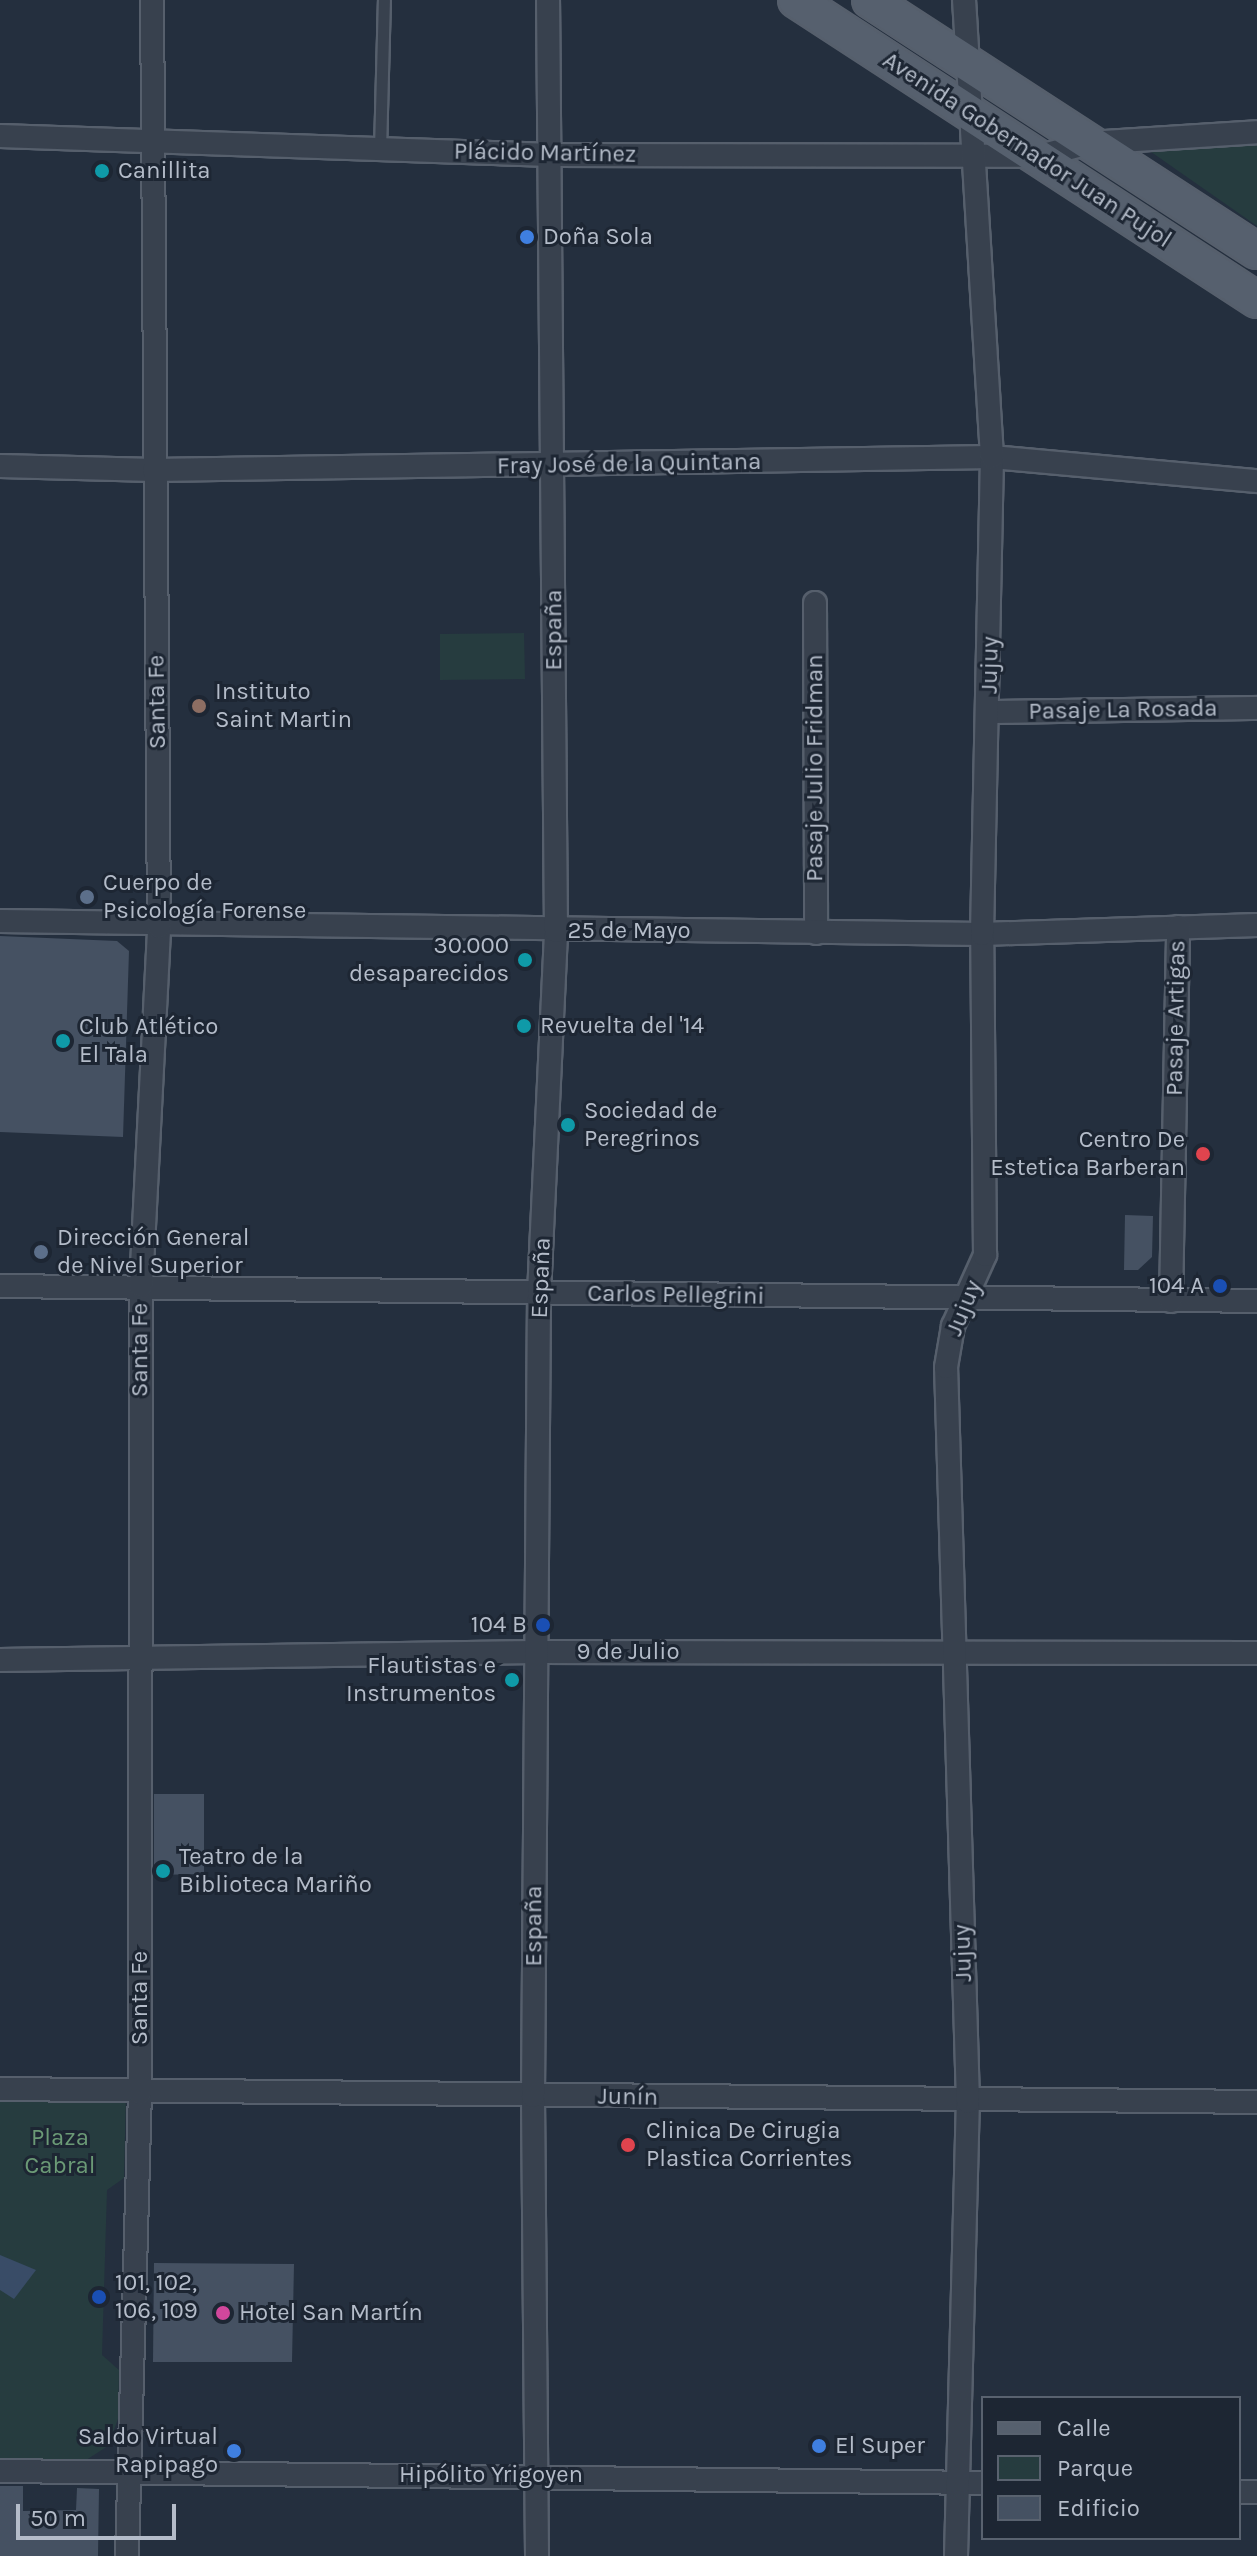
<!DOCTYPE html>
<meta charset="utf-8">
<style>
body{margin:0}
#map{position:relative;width:1257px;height:2556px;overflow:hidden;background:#242f3e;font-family:Karla,sans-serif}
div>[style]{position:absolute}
.green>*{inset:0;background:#263c3f}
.water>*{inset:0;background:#394c67}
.building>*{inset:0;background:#455162}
.roads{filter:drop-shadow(2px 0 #565f6c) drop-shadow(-2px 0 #565f6c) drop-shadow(0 2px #565f6c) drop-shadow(0 -2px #565f6c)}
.lane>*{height:11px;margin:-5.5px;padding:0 5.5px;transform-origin:5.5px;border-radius:5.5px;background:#38414e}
.street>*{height:22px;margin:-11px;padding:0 11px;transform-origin:11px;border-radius:11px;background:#38414e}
.primary>*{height:34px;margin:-17px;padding:0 17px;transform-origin:17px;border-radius:17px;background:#56606e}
.dots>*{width:22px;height:22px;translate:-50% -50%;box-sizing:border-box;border:4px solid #1d2633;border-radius:50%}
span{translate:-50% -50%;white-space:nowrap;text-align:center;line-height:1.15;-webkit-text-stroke:6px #1d2633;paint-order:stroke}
.street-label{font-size:24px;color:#b4bcc9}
.poi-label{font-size:24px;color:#b4bcc9}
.left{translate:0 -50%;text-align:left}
.right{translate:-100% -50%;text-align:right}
.park-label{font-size:24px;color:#6b9a76}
.legend{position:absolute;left:981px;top:2396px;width:260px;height:144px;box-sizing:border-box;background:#1d2633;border:2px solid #59626f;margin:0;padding:10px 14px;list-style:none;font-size:24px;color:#b4bcc9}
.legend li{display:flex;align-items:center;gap:16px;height:40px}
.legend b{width:40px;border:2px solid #59626f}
.scale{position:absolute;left:16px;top:2504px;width:160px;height:36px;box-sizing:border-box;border:4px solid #b4bcc9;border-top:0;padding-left:10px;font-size:24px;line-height:28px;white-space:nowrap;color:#b4bcc9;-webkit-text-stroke:6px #1d2633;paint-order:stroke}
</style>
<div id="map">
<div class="green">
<div style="clip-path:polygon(1257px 140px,1257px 226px,1144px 147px)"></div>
<div style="clip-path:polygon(524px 633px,525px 679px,440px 680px,440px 634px)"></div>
<div style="clip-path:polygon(0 2091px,126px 2093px,124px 2178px,107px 2190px,102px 2355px,119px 2370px,118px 2419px,108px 2446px,83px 2462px,0 2460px)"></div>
</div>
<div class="water">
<div style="clip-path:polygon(0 2255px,36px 2270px,14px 2299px,0 2290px)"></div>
</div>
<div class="building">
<div style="clip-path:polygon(0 936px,117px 941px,129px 951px,123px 1137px,0 1132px)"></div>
<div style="clip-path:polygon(1125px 1215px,1153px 1216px,1152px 1257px,1138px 1270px,1124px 1270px)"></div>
<div style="clip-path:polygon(154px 1794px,204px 1794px,204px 1874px,154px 1875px)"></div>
<div style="clip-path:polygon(154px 2263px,294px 2264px,292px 2362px,153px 2362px)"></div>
<div style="clip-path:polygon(0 2486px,23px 2486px,23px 2511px,76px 2510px,77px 2488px,99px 2489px,98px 2556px,0 2556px)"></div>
</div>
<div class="roads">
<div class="lane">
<div style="left:380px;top:150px;width:150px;rotate:-88.5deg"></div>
</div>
<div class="street">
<div style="left:0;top:136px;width:551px;rotate:1.97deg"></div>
<div style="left:551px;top:155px;width:489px;rotate:0.1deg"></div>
<div style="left:1040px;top:156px;width:51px;rotate:-14.9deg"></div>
<div style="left:1089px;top:143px;width:168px;rotate:-3.7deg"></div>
<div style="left:0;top:466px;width:154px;rotate:1.5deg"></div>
<div style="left:154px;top:470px;width:838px;rotate:-0.89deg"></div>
<div style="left:992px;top:457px;width:266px;rotate:5.2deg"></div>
<div style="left:815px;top:603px;width:330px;rotate:89.8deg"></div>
<div style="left:990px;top:712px;width:267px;rotate:-0.9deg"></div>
<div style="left:0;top:921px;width:982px;rotate:0.76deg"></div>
<div style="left:982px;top:934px;width:275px;rotate:-1.9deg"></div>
<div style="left:0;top:1286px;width:1257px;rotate:0.68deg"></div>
<div style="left:1171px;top:1301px;width:374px;rotate:-88.9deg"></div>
<div style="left:0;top:1660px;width:536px;rotate:-0.86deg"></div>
<div style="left:536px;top:1652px;width:721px;rotate:0.08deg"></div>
<div style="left:0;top:2089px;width:1257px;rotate:0.59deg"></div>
<div style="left:0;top:2471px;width:983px;rotate:0.7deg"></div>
<div style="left:1239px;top:2492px;width:18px"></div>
<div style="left:127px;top:2556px;width:463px;rotate:-88.4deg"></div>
<div style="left:140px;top:2093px;width:807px;rotate:-89.93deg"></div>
<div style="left:141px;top:1286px;width:359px;rotate:-87.1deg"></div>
<div style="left:159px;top:927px;width:927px;rotate:-90.43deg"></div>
<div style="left:537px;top:2556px;width:460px;rotate:-90.5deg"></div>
<div style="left:533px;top:2096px;width:802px;rotate:-89.57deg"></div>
<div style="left:539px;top:1294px;width:363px;rotate:-87.3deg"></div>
<div style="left:556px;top:931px;width:931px;rotate:-90.49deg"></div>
<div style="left:956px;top:2556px;width:454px;rotate:-88.5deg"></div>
<div style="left:968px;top:2102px;width:735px;rotate:-91.71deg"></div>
<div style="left:946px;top:1367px;width:42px;rotate:-80.3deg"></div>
<div style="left:953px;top:1326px;width:78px;rotate:-65.7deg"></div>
<div style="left:985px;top:1255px;width:321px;rotate:-90.5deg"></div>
<div style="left:982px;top:934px;width:477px;rotate:-88.8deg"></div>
<div style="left:992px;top:457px;width:458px;rotate:-93.5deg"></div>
</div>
<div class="primary">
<div style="left:796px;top:0;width:550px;rotate:33.05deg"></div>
<div style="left:870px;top:0;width:461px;rotate:33deg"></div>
</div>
</div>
<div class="dots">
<div style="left:102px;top:171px;background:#0f9aa8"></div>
<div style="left:527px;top:237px;background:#3f7fe0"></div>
<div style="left:199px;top:706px;background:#8d6e63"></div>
<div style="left:87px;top:897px;background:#5c6f8a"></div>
<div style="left:525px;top:960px;background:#0f9aa8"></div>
<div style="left:524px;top:1026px;background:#0f9aa8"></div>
<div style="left:63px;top:1041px;background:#0f9aa8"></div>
<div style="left:568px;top:1125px;background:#0f9aa8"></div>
<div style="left:1203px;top:1154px;background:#e0444e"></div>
<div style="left:41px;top:1252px;background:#5c6f8a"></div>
<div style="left:1220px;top:1286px;background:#1a4fb4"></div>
<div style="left:543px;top:1625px;background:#1a4fb4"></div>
<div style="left:512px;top:1680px;background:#0f9aa8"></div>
<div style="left:163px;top:1871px;background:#0f9aa8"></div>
<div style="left:628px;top:2145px;background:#e0444e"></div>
<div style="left:99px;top:2297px;background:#1a4fb4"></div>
<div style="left:223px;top:2313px;background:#d1479c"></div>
<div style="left:819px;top:2446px;background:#3f7fe0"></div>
<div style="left:234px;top:2451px;background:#3f7fe0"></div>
</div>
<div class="street-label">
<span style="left:1027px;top:150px;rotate:33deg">Avenida Gobernador Juan Pujol</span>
<span style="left:545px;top:153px;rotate:1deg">Plácido Martínez</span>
<span style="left:629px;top:464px;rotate:-1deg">Fray José de la Quintana</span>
<span style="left:554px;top:630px;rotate:-90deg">España</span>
<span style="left:990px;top:665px;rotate:-89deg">Jujuy</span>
<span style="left:157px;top:702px;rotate:-91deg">Santa Fe</span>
<span style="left:1123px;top:710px;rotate:-1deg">Pasaje La Rosada</span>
<span style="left:815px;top:768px;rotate:-90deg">Pasaje Julio Fridman</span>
<span style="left:629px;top:931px">25 de Mayo</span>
<span style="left:1176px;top:1018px;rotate:-89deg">Pasaje Artigas</span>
<span style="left:541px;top:1278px;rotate:-88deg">España</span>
<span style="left:676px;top:1295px;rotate:1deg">Carlos Pellegrini</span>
<span style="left:964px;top:1308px;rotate:-68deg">Jujuy</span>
<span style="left:140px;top:1350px;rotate:-90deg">Santa Fe</span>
<span style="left:628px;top:1652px">9 de Julio</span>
<span style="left:534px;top:1926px;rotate:-90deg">España</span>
<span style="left:963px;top:1953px;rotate:-92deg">Jujuy</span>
<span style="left:140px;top:1998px;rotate:-90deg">Santa Fe</span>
<span style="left:628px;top:2097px;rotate:1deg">Junín</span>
<span style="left:491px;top:2475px">Hipólito Yrigoyen</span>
</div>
<div class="poi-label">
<span class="left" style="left:118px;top:171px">Canillita</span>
<span class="left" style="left:543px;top:237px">Doña Sola</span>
<span class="left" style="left:215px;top:706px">Instituto<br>Saint Martin</span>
<span class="left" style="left:103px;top:897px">Cuerpo de<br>Psicología Forense</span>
<span class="right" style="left:509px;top:960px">30.000<br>desaparecidos</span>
<span class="left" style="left:540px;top:1026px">Revuelta del '14</span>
<span class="left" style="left:79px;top:1041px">Club Atlético<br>El Tala</span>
<span class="left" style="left:584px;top:1125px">Sociedad de<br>Peregrinos</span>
<span class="right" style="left:1185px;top:1154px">Centro De<br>Estetica Barberan</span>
<span class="left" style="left:57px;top:1252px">Dirección General<br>de Nivel Superior</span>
<span class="right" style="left:1204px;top:1286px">104 A</span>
<span class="right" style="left:527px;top:1625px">104 B</span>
<span class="right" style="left:496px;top:1680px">Flautistas e<br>Instrumentos</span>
<span class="left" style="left:179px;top:1871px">Teatro de la<br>Biblioteca Mariño</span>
<span class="left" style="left:646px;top:2145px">Clinica De Cirugia<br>Plastica Corrientes</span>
<span class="left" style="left:115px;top:2297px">101, 102,<br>106, 109</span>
<span class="left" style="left:239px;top:2313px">Hotel San Martín</span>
<span class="right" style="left:218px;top:2451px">Saldo Virtual<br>Rapipago</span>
<span class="left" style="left:835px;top:2446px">El Super</span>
</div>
<div class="park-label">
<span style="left:60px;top:2152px">Plaza<br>Cabral</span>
</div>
<ul class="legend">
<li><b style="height:10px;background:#56606e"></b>Calle</li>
<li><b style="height:22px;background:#263c3f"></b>Parque</li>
<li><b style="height:22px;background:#455162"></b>Edificio</li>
</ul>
<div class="scale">50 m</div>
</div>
